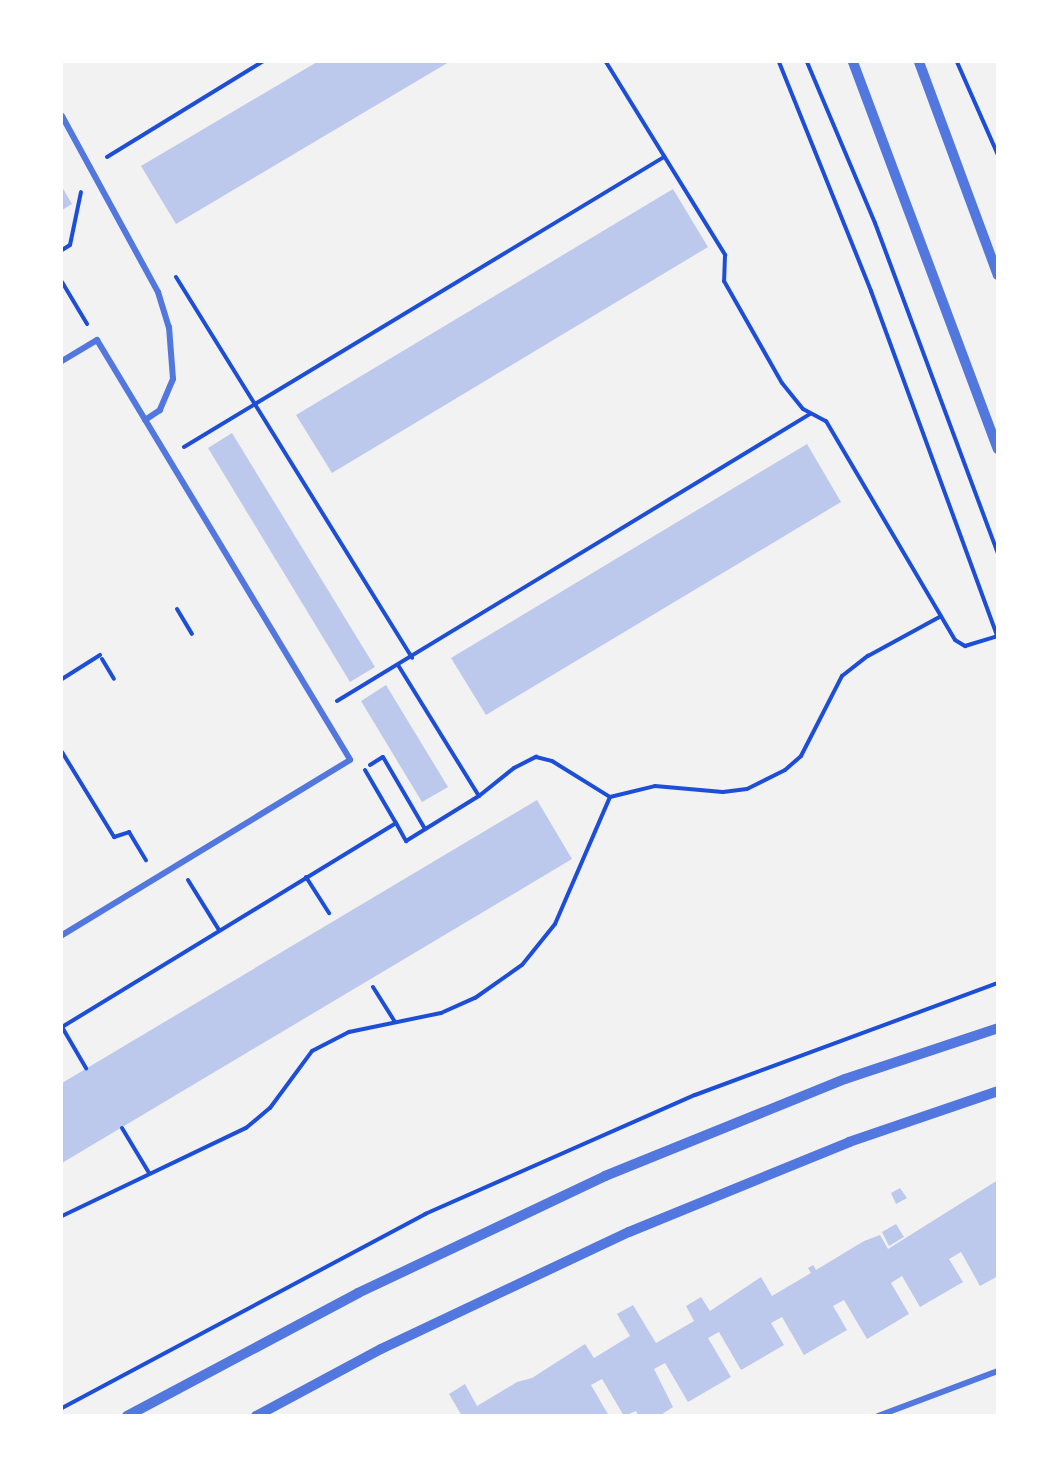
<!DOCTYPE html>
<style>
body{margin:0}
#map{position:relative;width:1059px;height:1477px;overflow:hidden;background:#f2f2f2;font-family:"Nunito Sans",sans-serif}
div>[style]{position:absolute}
.building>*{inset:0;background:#bdc9ec}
.path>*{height:4px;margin:-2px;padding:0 2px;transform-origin:2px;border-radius:2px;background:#1d4ed8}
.minor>*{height:6px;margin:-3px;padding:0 3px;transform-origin:3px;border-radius:3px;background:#5277de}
.tertiary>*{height:10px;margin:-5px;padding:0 5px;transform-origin:5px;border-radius:5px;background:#5277de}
span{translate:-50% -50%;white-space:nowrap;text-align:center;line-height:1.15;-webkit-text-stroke:5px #fff;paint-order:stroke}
.frame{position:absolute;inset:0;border:63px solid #fff;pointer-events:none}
</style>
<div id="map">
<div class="building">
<div style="clip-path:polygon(317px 62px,449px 62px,176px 224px,141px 166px)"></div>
<div style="clip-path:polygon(62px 187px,72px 204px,62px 210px)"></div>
<div style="clip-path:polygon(673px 189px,708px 247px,332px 473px,296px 415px)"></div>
<div style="clip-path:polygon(232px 433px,375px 667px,350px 682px,208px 448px)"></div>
<div style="clip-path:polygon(807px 444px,841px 502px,486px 715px,451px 658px)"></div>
<div style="clip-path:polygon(386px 685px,448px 787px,422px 802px,361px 701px)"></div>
<div style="clip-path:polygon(537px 800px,572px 859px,62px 1163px,62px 1083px)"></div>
<div style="clip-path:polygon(998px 1180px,998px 1276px,980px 1286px,961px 1252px,949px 1259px,963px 1282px,920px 1307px,902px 1276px,891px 1283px,909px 1314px,867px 1339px,844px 1300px,833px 1306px,847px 1330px,804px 1355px,782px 1317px,771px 1323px,784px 1345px,741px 1370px,719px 1332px,708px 1338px,731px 1377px,688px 1402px,665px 1363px,654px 1369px,673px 1407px,659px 1416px,639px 1416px,636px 1411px,624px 1416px,602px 1379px,591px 1385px,609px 1416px,462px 1416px,449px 1394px,465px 1384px,477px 1406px,517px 1382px,532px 1378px,585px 1344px,594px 1358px,630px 1336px,617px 1314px,633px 1305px,656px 1343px,694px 1321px,686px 1306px,701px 1297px,710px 1311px,761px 1277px,772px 1296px,811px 1273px,808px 1268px,813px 1265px,816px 1270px,864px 1241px,880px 1235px,888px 1249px)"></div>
<div style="clip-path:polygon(900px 1188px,907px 1198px,896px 1204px,891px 1193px)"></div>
<div style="clip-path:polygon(896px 1224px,904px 1237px,889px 1246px,882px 1232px)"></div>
</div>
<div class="path">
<div style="left:606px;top:62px;width:227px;rotate:58.3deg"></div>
<div style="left:725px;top:255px;width:26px;rotate:92deg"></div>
<div style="left:724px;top:281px;width:117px;rotate:60.4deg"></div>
<div style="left:782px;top:383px;width:33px;rotate:51deg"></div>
<div style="left:803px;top:409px;width:26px;rotate:28deg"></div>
<div style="left:826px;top:421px;width:254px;rotate:59.5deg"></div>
<div style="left:955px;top:640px;width:12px;rotate:31deg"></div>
<div style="left:965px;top:646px;width:34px;rotate:-17deg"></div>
<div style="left:779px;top:62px;width:247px;rotate:68.1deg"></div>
<div style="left:871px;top:291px;width:370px;rotate:69.9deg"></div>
<div style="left:807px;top:62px;width:175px;rotate:67.1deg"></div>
<div style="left:875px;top:223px;width:352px;rotate:69.6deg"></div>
<div style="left:957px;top:62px;width:102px;rotate:66.2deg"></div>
<div style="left:107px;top:157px;width:182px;rotate:-31.5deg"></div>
<div style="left:62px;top:250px;width:9px;rotate:-32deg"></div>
<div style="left:70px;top:245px;width:54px;rotate:-78.3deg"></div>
<div style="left:176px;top:277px;width:448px;rotate:58.2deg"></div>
<div style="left:62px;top:282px;width:49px;rotate:59.2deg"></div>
<div style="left:184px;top:447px;width:561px;rotate:-31.14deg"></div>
<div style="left:177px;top:609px;width:29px;rotate:59deg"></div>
<div style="left:102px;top:659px;width:23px;rotate:59deg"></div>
<div style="left:398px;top:665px;width:154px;rotate:58.3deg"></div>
<div style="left:62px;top:679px;width:45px;rotate:-32.3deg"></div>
<div style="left:337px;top:701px;width:553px;rotate:-31.25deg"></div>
<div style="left:62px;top:752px;width:100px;rotate:58.5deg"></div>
<div style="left:114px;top:837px;width:16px;rotate:-18deg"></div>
<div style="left:129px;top:832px;width:33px;rotate:59deg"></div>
<div style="left:370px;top:765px;width:15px;rotate:-32deg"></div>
<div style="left:383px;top:757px;width:83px;rotate:59.7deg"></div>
<div style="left:365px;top:770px;width:61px;rotate:59.7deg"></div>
<div style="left:306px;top:877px;width:43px;rotate:57.4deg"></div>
<div style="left:188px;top:880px;width:59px;rotate:58.2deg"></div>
<div style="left:373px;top:987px;width:41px;rotate:57.8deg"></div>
<div style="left:62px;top:1027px;width:391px;rotate:-31.4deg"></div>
<div style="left:396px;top:823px;width:21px;rotate:61deg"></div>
<div style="left:406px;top:841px;width:86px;rotate:-31.7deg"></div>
<div style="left:479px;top:796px;width:45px;rotate:-38.7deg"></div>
<div style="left:514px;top:768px;width:25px;rotate:-27deg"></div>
<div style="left:536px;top:757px;width:16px;rotate:14deg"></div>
<div style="left:552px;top:761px;width:68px;rotate:31.8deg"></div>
<div style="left:62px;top:1027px;width:48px;rotate:59.7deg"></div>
<div style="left:122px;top:1128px;width:52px;rotate:59deg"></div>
<div style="left:62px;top:1216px;width:204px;rotate:-25.6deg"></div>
<div style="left:246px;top:1128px;width:31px;rotate:-40deg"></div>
<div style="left:270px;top:1108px;width:71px;rotate:-53.6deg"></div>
<div style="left:312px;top:1051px;width:42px;rotate:-27.2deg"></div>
<div style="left:349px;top:1032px;width:94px;rotate:-11.7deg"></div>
<div style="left:441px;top:1013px;width:37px;rotate:-24deg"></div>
<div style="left:475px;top:998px;width:57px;rotate:-35.1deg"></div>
<div style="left:522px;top:965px;width:53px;rotate:-51.2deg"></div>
<div style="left:555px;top:924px;width:138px;rotate:-66.6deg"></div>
<div style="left:610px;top:797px;width:46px;rotate:-13.7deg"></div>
<div style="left:655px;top:786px;width:68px;rotate:5deg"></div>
<div style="left:723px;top:792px;width:24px;rotate:-7deg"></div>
<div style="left:747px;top:789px;width:42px;rotate:-26.6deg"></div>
<div style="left:785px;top:770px;width:21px;rotate:-41deg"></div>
<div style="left:801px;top:756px;width:90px;rotate:-62.9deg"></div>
<div style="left:842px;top:676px;width:33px;rotate:-38deg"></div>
<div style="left:868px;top:656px;width:83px;rotate:-28.7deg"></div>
<div style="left:62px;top:1408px;width:412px;rotate:-28.1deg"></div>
<div style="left:425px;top:1214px;width:295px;rotate:-23.8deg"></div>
<div style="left:695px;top:1095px;width:323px;rotate:-20.3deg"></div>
</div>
<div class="minor">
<div style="left:62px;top:116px;width:200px;rotate:61.4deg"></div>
<div style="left:158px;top:292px;width:37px;rotate:73deg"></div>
<div style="left:169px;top:327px;width:52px;rotate:85.6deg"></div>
<div style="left:173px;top:379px;width:34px;rotate:113deg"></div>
<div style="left:160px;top:410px;width:18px;rotate:146deg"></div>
<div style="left:62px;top:361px;width:41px;rotate:-31deg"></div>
<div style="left:97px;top:340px;width:490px;rotate:58.9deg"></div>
<div style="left:350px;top:760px;width:337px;rotate:148.7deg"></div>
<div style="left:878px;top:1416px;width:128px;rotate:-20.6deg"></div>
</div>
<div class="tertiary">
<div style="left:853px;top:62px;width:413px;rotate:69.5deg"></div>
<div style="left:919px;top:62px;width:227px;rotate:69.7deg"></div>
<div style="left:127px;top:1416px;width:262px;rotate:-28deg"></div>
<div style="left:358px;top:1293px;width:273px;rotate:-25.3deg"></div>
<div style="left:605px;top:1176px;width:259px;rotate:-22deg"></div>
<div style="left:845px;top:1079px;width:161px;rotate:-18.4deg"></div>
<div style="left:256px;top:1416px;width:142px;rotate:-28.2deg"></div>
<div style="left:381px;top:1349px;width:274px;rotate:-25.3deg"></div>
<div style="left:629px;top:1232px;width:238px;rotate:-22.2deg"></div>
<div style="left:849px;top:1142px;width:157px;rotate:-18.9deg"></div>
</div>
<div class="frame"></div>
</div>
